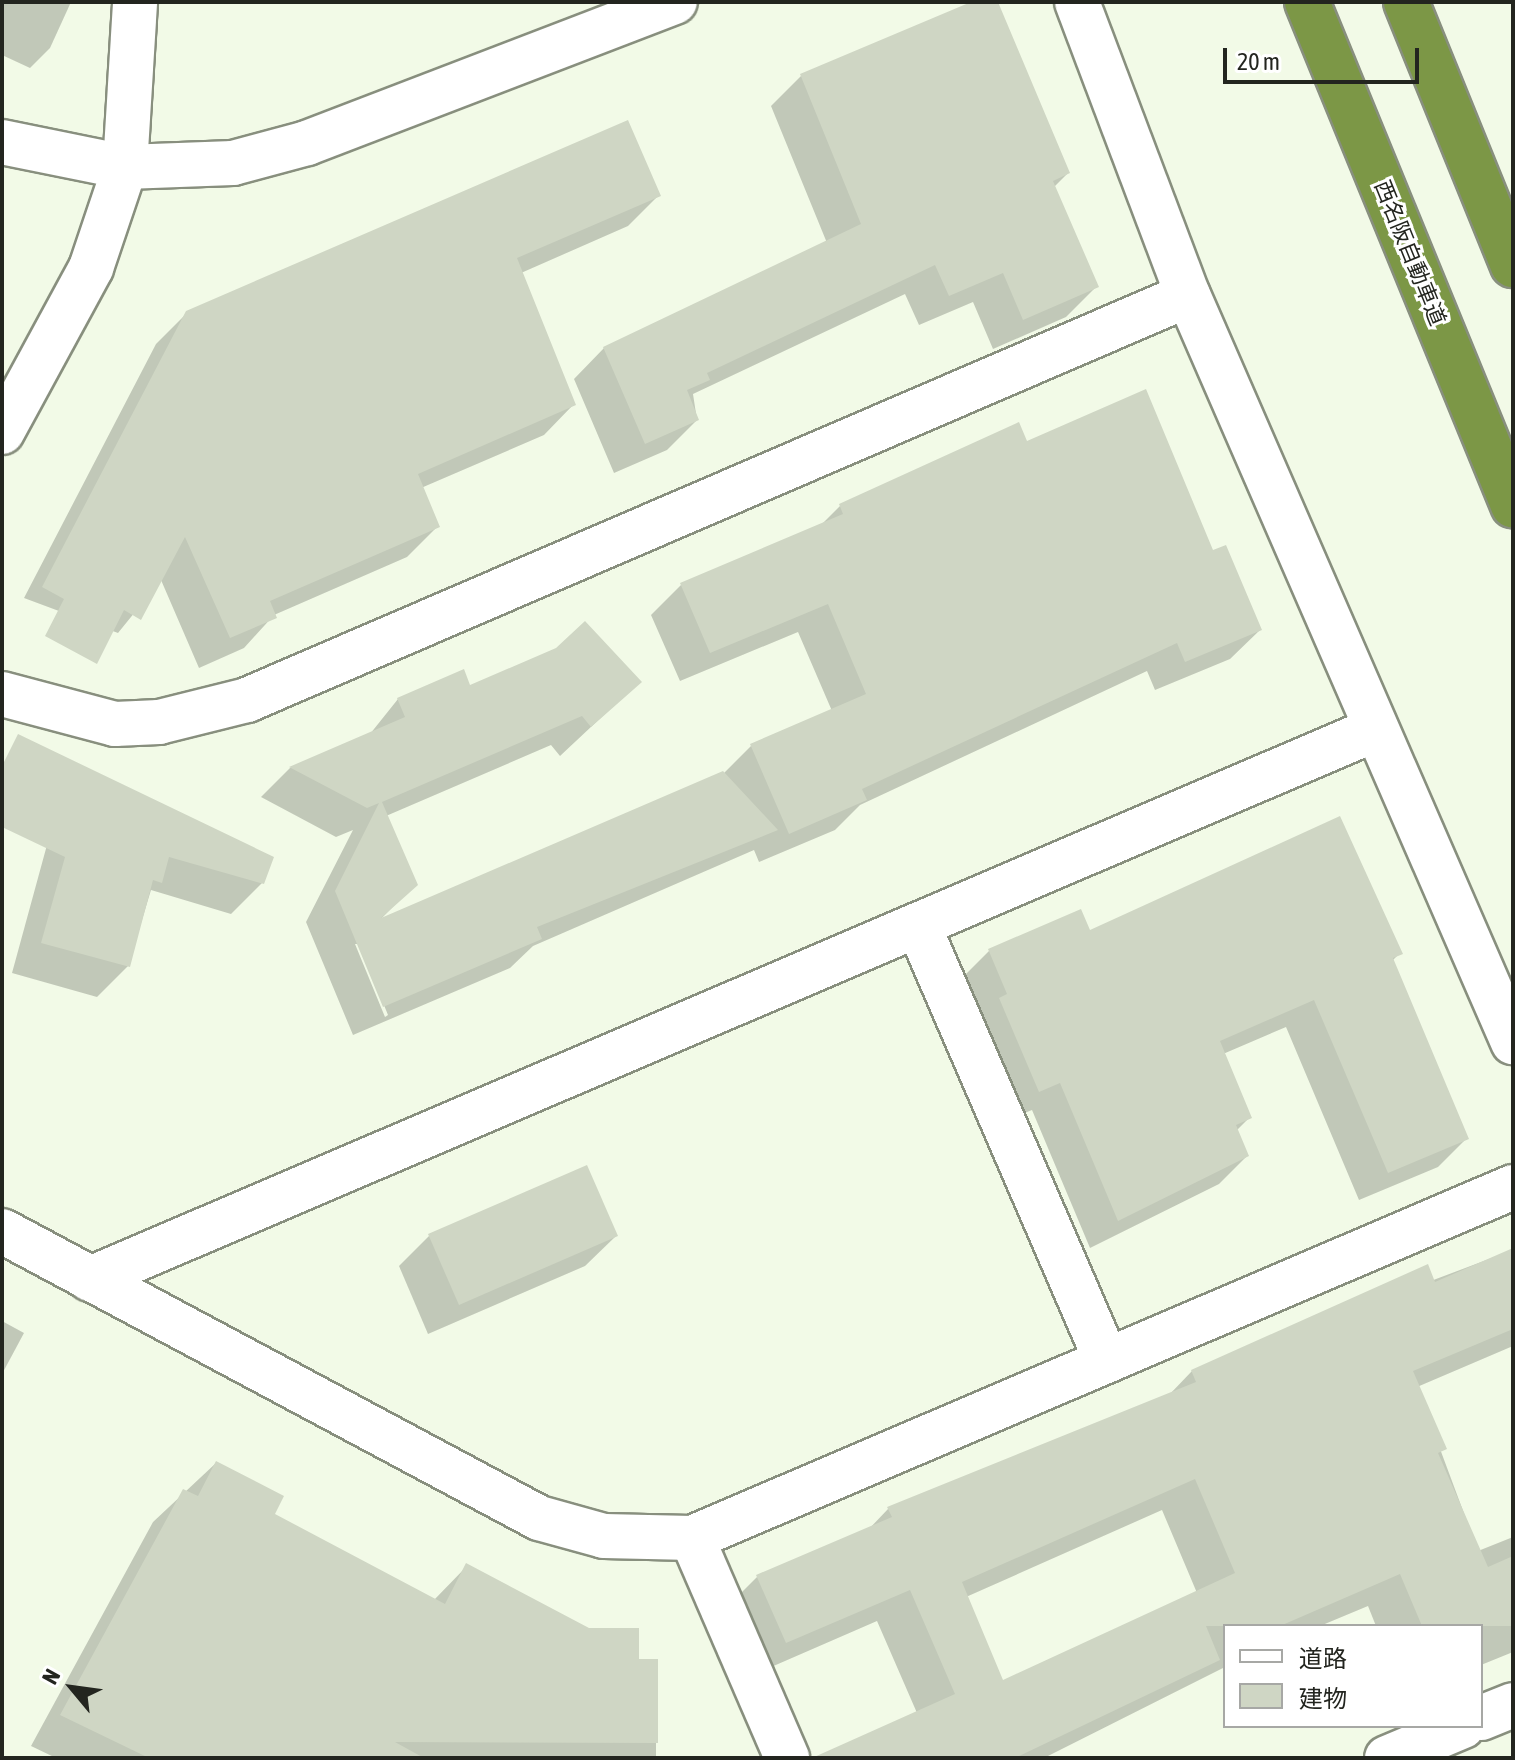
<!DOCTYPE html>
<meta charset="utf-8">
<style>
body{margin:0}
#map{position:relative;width:1515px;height:1760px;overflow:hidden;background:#f2fae7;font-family:"Asap Condensed","Noto Sans JP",sans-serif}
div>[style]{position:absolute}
.shadow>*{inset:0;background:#0003}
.building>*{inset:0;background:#cfd6c4}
.roads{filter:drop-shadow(2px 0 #888f7e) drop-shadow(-2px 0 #888f7e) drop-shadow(0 2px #888f7e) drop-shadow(0 -2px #888f7e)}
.minor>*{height:44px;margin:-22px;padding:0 22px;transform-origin:22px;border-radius:22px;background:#fff}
.tertiary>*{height:44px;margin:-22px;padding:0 22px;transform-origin:22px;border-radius:22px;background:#fff}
.motorway>*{height:44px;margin:-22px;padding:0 22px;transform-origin:22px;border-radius:22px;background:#7c9746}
span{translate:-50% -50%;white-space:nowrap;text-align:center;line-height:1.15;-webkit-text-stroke:6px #fff;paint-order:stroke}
.street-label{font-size:22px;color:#23251f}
.frame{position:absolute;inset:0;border:4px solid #23251f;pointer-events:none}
.legend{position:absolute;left:1223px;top:1624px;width:260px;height:104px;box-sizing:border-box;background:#fff;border:2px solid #a7a8a5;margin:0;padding:10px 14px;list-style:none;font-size:24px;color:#23251f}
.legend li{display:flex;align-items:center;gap:16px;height:40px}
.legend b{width:40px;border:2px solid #a7a8a5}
.north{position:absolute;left:32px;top:1648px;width:80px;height:80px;-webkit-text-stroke:6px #fff;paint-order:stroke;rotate:299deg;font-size:22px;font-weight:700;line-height:32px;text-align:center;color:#23251f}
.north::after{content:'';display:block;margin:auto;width:28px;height:36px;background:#23251f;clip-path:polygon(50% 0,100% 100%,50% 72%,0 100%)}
.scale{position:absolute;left:1223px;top:48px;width:196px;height:36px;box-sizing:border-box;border:4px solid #23251f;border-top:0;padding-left:10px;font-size:24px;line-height:28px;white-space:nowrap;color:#23251f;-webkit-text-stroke:6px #fff;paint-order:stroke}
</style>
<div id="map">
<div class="shadow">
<div style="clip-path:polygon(2px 2px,71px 2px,50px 48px,30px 68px,2px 55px)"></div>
<div style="clip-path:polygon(975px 2px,996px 2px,1068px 173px,1054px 187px,1096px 287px,1066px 317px,993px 349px,973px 302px,919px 325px,905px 294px,693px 394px,697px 420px,667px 450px,614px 473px,574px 379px,604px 348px,827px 243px,771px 106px,801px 76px)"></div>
<div style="clip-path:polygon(658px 196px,628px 226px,521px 273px,574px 404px,544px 435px,421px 488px,438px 526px,407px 557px,274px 615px,244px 648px,199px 668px,161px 580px,118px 633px,24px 598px,156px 344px,187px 313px)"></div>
<div style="clip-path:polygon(evenodd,1026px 444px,1212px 553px,1260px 630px,1230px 659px,1155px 690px,1147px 671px,860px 805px,835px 830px,759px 862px,754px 850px,533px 946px,510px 968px,353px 1035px,306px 922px,353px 830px,336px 837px,261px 797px,290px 768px,370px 734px,398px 699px,469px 688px,639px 682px,560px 756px,551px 745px,386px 816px,415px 884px,379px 921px,723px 774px,751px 746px,832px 711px,798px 632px,680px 681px,651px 615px,681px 585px,820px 526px,840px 506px,1026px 444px,355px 944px,359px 944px,388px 1015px,385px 1017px,355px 944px)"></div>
<div style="clip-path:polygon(59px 801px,262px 883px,231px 914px,151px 890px,128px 966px,97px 997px,12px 973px)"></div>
<div style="clip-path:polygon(1089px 933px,1400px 953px,1392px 961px,1466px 1139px,1438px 1167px,1359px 1200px,1286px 1027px,1223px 1054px,1249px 1118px,1236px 1131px,1247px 1156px,1219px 1184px,1090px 1248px,1032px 1110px,1010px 1119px,961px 979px,989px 951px)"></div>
<div style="clip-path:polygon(429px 1236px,616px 1236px,585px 1266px,428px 1334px,399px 1266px)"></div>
<div style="clip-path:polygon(evenodd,1513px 1250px,1513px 1346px,1417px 1387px,1478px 1551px,1513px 1537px,1513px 1652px,1481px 1665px,1481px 1626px,1376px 1626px,1368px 1606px,1320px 1626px,1225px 1626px,1225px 1667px,1044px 1758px,828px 1758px,917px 1713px,877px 1621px,753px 1675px,725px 1609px,757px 1577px,868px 1530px,888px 1509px,1168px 1396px,1192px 1371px,1513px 1250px,1162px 1510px,1197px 1593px,1002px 1683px,966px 1597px,1162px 1510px)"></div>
<div style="clip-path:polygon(2px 1321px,24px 1333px,2px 1374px)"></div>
<div style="clip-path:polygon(216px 1463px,272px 1514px,434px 1600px,467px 1566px,637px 1661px,656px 1661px,656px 1758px,56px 1758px,31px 1746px,153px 1522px)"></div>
</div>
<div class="building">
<div style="clip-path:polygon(971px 2px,998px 2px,1070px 173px,1053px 181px,1099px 287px,1023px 320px,1003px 273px,949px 296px,935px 265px,707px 373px,710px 380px,687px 390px,699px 420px,645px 444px,603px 347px,861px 224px,800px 74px)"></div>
<div style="clip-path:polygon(628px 120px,661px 196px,517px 258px,576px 405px,418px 474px,440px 527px,270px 601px,277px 618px,230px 638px,185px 537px,141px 620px,124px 610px,97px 664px,45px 636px,64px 599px,42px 587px,186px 311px)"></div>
<div style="clip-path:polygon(1146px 389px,1213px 550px,1226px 545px,1262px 630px,1185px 662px,1177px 643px,862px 789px,867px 800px,789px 834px,750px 744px,866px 694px,828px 604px,710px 653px,680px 583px,843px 514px,839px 504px,1019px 422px,1027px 441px)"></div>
<div style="clip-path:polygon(585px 621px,642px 682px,591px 727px,582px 716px,382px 802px,418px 885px,381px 918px,723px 771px,778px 830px,537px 927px,542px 939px,383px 1007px,335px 891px,379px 803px,367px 808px,289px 767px,405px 717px,397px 698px,464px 669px,470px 685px,556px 648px)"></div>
<div style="clip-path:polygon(18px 734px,274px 857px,264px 884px,169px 857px,162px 883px,153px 880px,130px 967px,41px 943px,65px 857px,2px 827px,2px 766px)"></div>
<div style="clip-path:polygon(1340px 816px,1403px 954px,1393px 958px,1469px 1139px,1388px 1173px,1314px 1000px,1220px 1041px,1252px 1118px,1236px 1125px,1249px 1156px,1118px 1221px,1060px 1083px,1039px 1092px,999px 998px,1007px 994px,988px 949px,1081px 909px,1090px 930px)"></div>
<div style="clip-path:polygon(587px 1165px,618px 1236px,459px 1305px,428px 1234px)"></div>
<div style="clip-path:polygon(evenodd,1513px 1248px,1513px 1329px,1413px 1371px,1447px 1449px,1438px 1453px,1488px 1567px,1513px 1556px,1513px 1626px,1422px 1626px,1400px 1574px,1280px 1626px,1206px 1626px,1220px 1660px,1015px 1758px,812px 1758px,955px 1694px,910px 1590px,786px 1643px,756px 1575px,892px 1517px,887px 1507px,1196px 1382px,1191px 1370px,1428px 1264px,1435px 1282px,1513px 1248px,1195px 1479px,1235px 1573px,1003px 1680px,962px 1582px,1195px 1479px)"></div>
<div style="clip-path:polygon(216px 1461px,284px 1496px,275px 1514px,445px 1604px,466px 1563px,589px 1628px,639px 1628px,639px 1659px,658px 1659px,658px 1743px,395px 1742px,424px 1758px,149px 1758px,60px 1715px,183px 1489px,198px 1496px)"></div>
</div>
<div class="roads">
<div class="minor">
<div style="left:1077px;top:2px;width:313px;rotate:69.3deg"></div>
<div style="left:1188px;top:295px;width:815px;rotate:66.49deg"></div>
<div style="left:125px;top:167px;width:165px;rotate:-86.5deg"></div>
<div style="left:2px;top:694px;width:117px;rotate:14.9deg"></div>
<div style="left:115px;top:724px;width:44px;rotate:-2.6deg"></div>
<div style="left:159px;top:722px;width:91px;rotate:-14deg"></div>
<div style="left:247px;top:700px;width:1024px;rotate:-23.29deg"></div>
<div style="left:918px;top:925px;width:475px;rotate:66.6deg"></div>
<div style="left:2px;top:1231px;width:609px;rotate:28.12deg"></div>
<div style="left:539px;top:1518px;width:67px;rotate:15.5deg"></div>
<div style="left:604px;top:1536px;width:88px;rotate:1.3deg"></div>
<div style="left:692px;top:1538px;width:240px;rotate:66.6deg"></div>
<div style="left:90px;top:1279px;width:1399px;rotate:-23.16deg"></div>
<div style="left:692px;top:1538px;width:893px;rotate:-23.15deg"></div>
<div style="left:1481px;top:1718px;width:35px;rotate:-22deg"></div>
<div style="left:1387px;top:1758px;width:82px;rotate:-22.8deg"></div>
</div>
<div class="tertiary">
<div style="left:2px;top:142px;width:126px;rotate:11.5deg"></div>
<div style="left:2px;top:432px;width:187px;rotate:-61.5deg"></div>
<div style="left:91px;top:268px;width:107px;rotate:-71.4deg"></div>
<div style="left:125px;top:167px;width:108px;rotate:-2.1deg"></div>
<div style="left:233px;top:163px;width:77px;rotate:-15.1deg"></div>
<div style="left:307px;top:143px;width:394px;rotate:-21deg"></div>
</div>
<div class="motorway">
<div style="left:1307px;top:2px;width:544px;rotate:67.73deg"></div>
<div style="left:1406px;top:2px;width:284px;rotate:67.9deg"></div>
</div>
</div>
<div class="street-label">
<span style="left:1410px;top:253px;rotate:68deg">西名阪自動車道</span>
</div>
<div class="frame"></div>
<ul class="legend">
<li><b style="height:10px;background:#fff"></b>道路</li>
<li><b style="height:22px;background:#cfd6c4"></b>建物</li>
</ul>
<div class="north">N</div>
<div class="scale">20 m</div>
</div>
